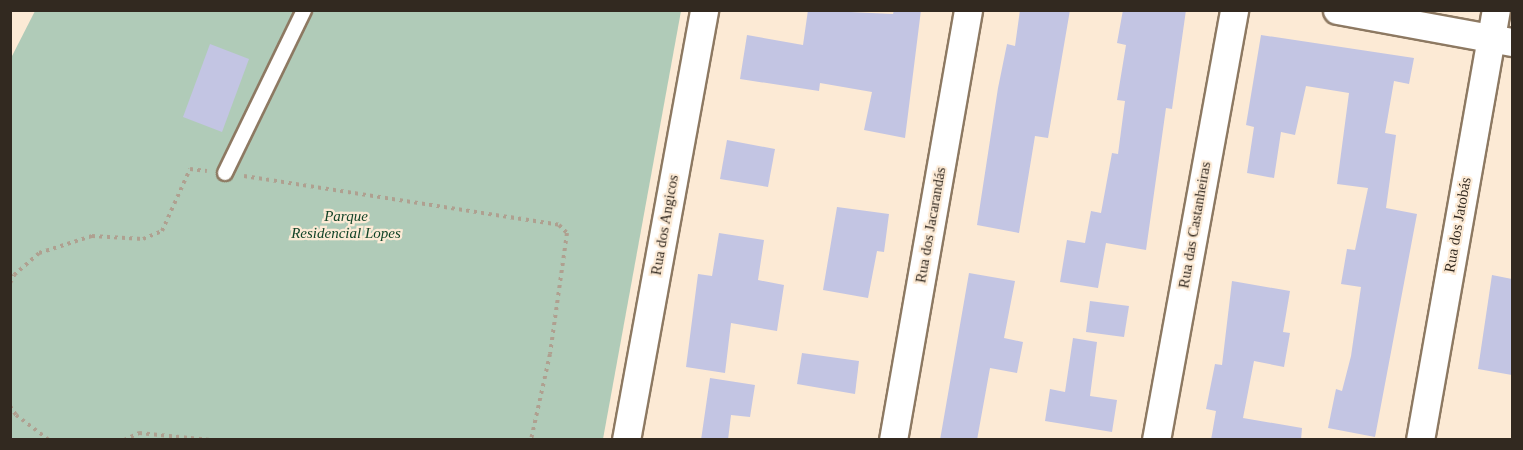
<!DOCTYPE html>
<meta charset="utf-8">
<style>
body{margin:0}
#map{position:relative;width:1523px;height:450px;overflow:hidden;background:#fcead5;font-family:Georgia,serif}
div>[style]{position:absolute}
.green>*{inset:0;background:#b0cbb8}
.building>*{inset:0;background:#c3c5e3}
.path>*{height:4px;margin-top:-2px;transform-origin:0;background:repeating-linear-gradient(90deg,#afa090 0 3px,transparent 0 7.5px)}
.roads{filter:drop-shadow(2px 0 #8d7962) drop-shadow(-2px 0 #8d7962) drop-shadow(0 2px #8d7962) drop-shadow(0 -2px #8d7962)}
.lane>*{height:14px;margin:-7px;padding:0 7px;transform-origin:7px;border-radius:7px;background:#fff}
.street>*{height:27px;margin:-13.5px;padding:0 13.5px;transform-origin:13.5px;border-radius:13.5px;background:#fff}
span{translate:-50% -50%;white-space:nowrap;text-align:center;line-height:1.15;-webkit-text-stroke:4.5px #fcead5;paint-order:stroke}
.park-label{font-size:15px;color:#124327;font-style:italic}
.street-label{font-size:15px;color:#322920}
.frame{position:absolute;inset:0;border:12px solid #322920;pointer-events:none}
</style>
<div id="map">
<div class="green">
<div style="clip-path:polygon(35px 11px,681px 11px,603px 439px,11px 440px,11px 58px)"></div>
</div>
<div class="building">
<div style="clip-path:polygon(808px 10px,893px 14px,894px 10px,921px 10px,905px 138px,864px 130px,872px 92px,820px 83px,819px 91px,740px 79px,747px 35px,803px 45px)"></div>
<div style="clip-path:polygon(1020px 10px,1070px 10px,1048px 138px,1035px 136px,1019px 233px,977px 225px,998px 88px,1007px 44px,1015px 46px)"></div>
<div style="clip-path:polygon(1123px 10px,1186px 10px,1172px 109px,1166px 108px,1146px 250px,1106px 243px,1098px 288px,1060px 282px,1067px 240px,1085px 243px,1091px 211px,1101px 213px,1112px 153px,1118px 154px,1125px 101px,1117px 100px,1126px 45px,1117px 43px)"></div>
<div style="clip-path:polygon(1261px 35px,1414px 58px,1409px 84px,1394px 81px,1385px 133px,1396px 135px,1386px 208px,1417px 214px,1375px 437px,1328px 428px,1336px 389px,1342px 391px,1351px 356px,1361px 287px,1341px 284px,1347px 249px,1355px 250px,1368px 188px,1337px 184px,1349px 93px,1306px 86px,1295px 135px,1281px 132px,1274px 178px,1247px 173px,1254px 127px,1246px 125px)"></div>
<div style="clip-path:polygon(210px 44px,249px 59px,222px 132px,183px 117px)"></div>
<div style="clip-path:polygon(727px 140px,775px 149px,768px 187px,720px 179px)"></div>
<div style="clip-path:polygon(837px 207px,889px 214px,884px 252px,877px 251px,868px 298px,823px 290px)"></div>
<div style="clip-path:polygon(719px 233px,764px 240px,758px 280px,784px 285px,777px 331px,731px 323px,725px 373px,686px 367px,698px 274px,712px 276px)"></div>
<div style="clip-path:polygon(969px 273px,1015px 281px,1004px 338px,1023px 342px,1017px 373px,990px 368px,977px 440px,940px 440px)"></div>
<div style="clip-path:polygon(1492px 275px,1512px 279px,1512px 375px,1478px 369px)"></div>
<div style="clip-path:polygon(1232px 281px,1290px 291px,1283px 332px,1290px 333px,1284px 367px,1254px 361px,1243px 418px,1302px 428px,1301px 440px,1211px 440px,1216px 411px,1206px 409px,1215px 364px,1222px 365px)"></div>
<div style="clip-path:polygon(1090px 301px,1129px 306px,1124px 337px,1086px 332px)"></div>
<div style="clip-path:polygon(1073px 338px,1097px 342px,1090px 396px,1117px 400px,1112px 432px,1045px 421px,1050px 389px,1065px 392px)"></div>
<div style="clip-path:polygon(802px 353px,859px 361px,855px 394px,797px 384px)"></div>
<div style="clip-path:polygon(710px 378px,755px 385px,750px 417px,731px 415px,728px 440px,701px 440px)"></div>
</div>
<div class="path">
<div style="left:244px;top:176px;width:319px;rotate:8.8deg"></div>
<div style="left:559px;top:225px;width:11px;rotate:45deg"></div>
<div style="left:567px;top:233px;width:122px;rotate:98deg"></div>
<div style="left:550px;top:354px;width:88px;rotate:102.5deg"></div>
<div style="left:10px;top:283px;width:9px;rotate:-63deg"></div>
<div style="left:14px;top:275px;width:33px;rotate:-41deg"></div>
<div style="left:39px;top:253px;width:56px;rotate:-17.8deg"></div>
<div style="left:92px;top:236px;width:51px;rotate:3.4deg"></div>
<div style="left:143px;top:239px;width:21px;rotate:-23deg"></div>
<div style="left:162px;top:231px;width:68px;rotate:-65.7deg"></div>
<div style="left:190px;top:169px;width:17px;rotate:7deg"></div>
<div style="left:10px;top:406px;width:11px;rotate:56deg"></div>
<div style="left:16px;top:415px;width:41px;rotate:37.1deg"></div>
<div style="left:124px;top:440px;width:17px;rotate:-25deg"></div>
<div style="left:139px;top:433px;width:72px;rotate:5.6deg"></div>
</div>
<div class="roads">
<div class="lane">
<div style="left:225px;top:173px;width:181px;rotate:-64.1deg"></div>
</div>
<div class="street">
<div style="left:1337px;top:10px;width:178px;rotate:10.4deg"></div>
<div style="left:626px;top:440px;width:437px;rotate:-79.7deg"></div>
<div style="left:893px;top:440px;width:436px;rotate:-80.1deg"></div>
<div style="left:1156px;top:440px;width:437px;rotate:-79.7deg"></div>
<div style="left:1420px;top:440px;width:437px;rotate:-80deg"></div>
</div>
</div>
<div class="park-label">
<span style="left:346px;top:225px">Parque<br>Residencial Lopes</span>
</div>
<div class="street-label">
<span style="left:665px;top:225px;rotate:-80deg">Rua dos Angicos</span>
<span style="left:931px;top:225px;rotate:-80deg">Rua dos Jacarandás</span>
<span style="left:1195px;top:225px;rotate:-80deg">Rua das Castanheiras</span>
<span style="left:1458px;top:225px;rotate:-80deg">Rua dos Jatobás</span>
</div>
<div class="frame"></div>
</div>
